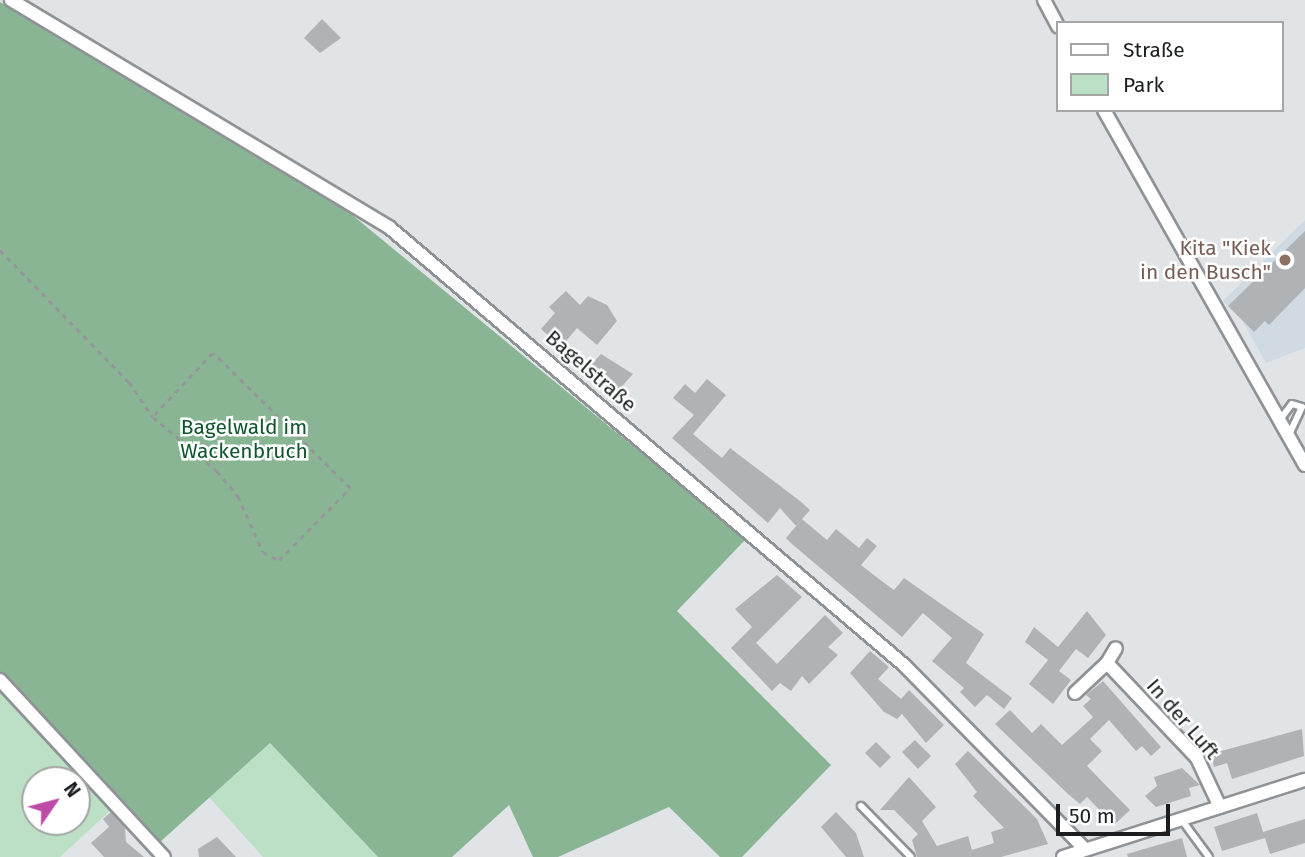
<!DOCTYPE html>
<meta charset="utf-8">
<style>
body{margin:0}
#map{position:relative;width:1305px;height:857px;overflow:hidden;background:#e1e4e7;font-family:"Fira Sans",sans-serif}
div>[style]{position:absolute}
.built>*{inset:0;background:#d0dae2}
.green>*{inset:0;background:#bce0c5}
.forest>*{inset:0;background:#8ab595}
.building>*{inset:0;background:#b0b3b6}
.path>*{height:2.5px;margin-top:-1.25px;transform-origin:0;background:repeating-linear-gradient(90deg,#959799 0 5px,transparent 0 10px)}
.roads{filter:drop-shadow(2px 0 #909396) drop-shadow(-2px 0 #909396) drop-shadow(0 2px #909396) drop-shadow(0 -2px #909396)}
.service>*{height:6px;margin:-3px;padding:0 3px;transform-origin:3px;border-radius:3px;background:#fff}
.minor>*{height:12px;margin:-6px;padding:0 6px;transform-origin:6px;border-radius:6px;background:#fff}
.dots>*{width:19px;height:19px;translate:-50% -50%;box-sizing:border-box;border:4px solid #fff;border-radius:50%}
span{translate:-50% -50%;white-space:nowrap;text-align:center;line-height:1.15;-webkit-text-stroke:5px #fff;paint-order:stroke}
.education-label{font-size:21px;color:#785e54}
.right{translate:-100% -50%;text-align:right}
.street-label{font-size:21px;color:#1c1e1f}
.park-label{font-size:21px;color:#10562d}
.legend{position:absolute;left:1056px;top:21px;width:228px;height:91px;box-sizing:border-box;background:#fff;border:2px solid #a4a5a5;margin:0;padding:9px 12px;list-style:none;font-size:21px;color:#1c1e1f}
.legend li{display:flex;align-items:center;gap:14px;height:35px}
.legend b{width:35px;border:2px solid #a4a5a5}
.north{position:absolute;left:21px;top:766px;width:70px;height:70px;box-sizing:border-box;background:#fff;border:2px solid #a4a5a5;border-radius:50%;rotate:55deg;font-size:19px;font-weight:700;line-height:28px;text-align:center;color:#1c1e1f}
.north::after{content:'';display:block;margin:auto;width:24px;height:32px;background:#be4ba5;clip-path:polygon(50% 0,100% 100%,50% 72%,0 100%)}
.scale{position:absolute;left:1056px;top:804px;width:114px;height:32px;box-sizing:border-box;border:4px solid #1c1e1f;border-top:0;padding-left:9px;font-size:21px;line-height:24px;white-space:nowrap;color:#1c1e1f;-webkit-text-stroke:5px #fff;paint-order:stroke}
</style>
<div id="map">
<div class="built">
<div style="clip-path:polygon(1305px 220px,1305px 348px,1266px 363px,1242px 320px,1223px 301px)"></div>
</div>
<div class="green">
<div style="clip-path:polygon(evenodd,0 687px,112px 809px,60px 857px,0 857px,0 687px,35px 780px,77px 780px,77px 822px,35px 822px,35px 780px)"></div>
<div style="clip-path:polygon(270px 743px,378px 857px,263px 857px,209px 797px)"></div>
</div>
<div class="forest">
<div style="clip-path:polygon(0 2px,351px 214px,746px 539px,677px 611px,831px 765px,742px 857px,720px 857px,669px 807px,558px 857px,533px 857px,509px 805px,452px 857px,378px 857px,270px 743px,160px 842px,0 673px)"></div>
</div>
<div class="building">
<div style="clip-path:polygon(322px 19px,341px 38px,320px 53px,304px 38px)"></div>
<div style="clip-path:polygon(1305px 231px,1305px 288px,1269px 325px,1265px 321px,1254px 332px,1228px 306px)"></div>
<div style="clip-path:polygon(566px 291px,580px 305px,588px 296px,607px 305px,617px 321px,597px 345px,577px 328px,561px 347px,541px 329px,555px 313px,549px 307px)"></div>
<div style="clip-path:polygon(601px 354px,633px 374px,615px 394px,587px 369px)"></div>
<div style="clip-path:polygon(707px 379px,726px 395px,693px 434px,722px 458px,730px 448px,800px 501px,810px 510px,796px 526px,780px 508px,768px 523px,672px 438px,694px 415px,673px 398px,685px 384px,695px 393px)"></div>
<div style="clip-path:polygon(802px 519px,827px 540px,836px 529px,859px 548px,867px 538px,877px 546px,861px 565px,879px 579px,894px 590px,904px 578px,984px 634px,966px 663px,1012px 698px,1004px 709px,987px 695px,975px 707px,960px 692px,964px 688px,932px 661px,952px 638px,923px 613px,902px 637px,792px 544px,786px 538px)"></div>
<div style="clip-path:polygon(777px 575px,802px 597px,756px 643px,777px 664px,825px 615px,843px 633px,828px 647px,838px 655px,809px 684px,802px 676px,791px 691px,780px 683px,772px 691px,731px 648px,752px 627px,735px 609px)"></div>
<div style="clip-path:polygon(1087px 611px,1106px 635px,1088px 658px,1076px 649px,1059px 671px,1071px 680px,1053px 704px,1029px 684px,1048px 660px,1025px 642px,1034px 627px,1058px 647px)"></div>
<div style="clip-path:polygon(870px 651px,889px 667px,878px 679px,901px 699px,909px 690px,944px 725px,926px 743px,902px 714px,897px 719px,884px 712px,850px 673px)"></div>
<div style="clip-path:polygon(1103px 681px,1161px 747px,1151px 756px,1142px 746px,1136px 751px,1109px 720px,1090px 739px,1102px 751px,1087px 766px,1130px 810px,1114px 825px,1087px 797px,1080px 804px,1068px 794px,995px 724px,1010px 710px,1032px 733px,1041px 724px,1062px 745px,1093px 717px,1083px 706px,1091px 699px,1086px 695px)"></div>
<div style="clip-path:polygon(1302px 729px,1304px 756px,1232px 779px,1227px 763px,1214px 767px,1210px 754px)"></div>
<div style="clip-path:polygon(915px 740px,931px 756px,918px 769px,902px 752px)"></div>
<div style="clip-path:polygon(876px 742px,891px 757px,880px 768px,865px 753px)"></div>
<div style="clip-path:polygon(968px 751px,1037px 819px,1048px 844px,1001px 857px,917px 857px,912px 840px,918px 834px,894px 810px,880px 810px,909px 777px,936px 807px,922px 821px,937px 846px,968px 836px,972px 850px,994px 843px,991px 832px,1004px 828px,973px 796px,977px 792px,955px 764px)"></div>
<div style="clip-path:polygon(1182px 768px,1200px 785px,1189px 788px,1191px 796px,1156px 807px,1145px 796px,1157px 786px,1154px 777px)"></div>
<div style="clip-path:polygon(111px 812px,125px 828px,126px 842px,144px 857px,104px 857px,91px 843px,109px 827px,103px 819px)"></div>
<div style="clip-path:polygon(836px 812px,856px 833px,864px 857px,846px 857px,821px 827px)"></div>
<div style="clip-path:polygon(1257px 813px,1263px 832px,1305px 819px,1305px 843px,1270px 854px,1265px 838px,1222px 851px,1214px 827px)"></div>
<div style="clip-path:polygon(217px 837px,236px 857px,199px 857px,198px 849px)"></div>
<div style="clip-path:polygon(1182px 838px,1187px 857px,1128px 857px,1127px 854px)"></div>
</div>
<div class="path">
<div style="left:0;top:250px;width:185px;rotate:45.7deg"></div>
<div style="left:129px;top:382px;width:42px;rotate:55.6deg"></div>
<div style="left:153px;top:417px;width:84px;rotate:40.2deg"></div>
<div style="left:217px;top:471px;width:33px;rotate:50deg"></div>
<div style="left:238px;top:496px;width:61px;rotate:65.9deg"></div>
<div style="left:263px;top:552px;width:18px;rotate:27deg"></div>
<div style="left:279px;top:560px;width:101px;rotate:-45.4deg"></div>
<div style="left:350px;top:488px;width:192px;rotate:-135.4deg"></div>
<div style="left:213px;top:353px;width:88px;rotate:133.2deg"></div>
</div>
<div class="roads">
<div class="service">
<div style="left:1279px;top:421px;width:21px;rotate:-53deg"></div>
<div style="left:1292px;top:404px;width:10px;rotate:17deg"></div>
<div style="left:1302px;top:407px;width:31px;rotate:115deg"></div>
<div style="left:861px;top:806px;width:71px;rotate:45.6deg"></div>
<div style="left:1181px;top:819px;width:47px;rotate:53.6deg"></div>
</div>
<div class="minor">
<div style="left:11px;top:0;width:442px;rotate:31deg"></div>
<div style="left:390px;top:228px;width:675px;rotate:40.37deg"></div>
<div style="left:904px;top:665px;width:258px;rotate:45.5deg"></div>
<div style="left:1044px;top:0;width:30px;rotate:62deg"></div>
<div style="left:1104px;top:110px;width:408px;rotate:60.5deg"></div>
<div style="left:1107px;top:663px;width:17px;rotate:-59deg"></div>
<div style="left:0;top:680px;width:241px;rotate:47.2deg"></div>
<div style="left:1075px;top:693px;width:44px;rotate:-43.2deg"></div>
<div style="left:1107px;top:663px;width:131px;rotate:46.5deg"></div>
<div style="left:1197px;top:758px;width:54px;rotate:64.9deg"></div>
<div style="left:1063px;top:857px;width:254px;rotate:-17.7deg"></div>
</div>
</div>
<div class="dots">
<div style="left:1285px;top:260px;background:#8d6e63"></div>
</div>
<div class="education-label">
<span class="right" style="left:1271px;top:260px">Kita "Kiek<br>in den Busch"</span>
</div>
<div class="street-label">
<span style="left:591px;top:371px;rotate:41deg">Bagelstraße</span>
<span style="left:1183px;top:719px;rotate:49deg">In der Luft</span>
</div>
<div class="park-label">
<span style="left:244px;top:439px">Bagelwald im<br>Wackenbruch</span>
</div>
<ul class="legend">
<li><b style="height:9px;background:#fff"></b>Straße</li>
<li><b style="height:19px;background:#bce0c5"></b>Park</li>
</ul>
<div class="north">N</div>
<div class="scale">50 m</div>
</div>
